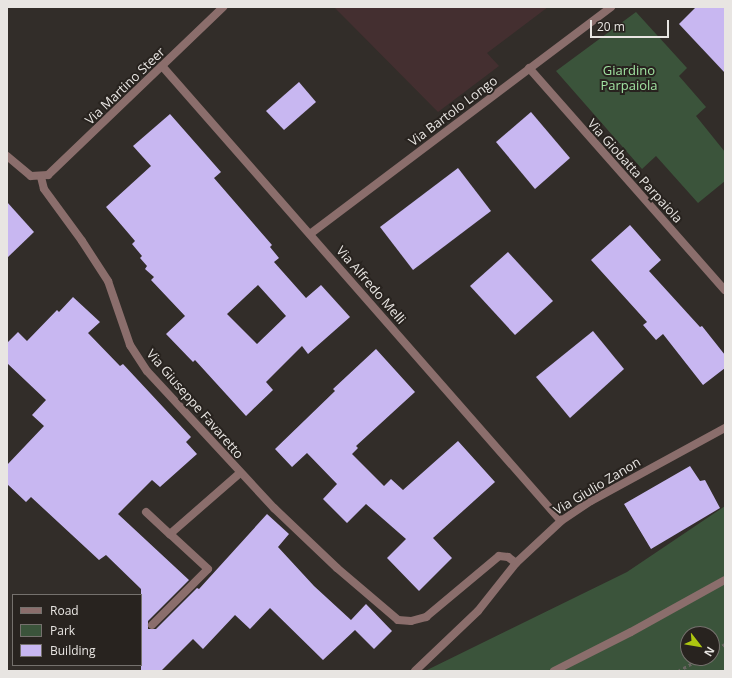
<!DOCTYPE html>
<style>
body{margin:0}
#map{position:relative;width:732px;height:678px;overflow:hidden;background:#322d29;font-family:"Open Sans",sans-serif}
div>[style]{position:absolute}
.education>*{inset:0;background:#442f30}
.green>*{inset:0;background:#3b543b}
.building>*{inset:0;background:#c8b7f1}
.path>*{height:2.5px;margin-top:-1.25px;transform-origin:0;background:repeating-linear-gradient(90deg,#696561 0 3px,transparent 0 6px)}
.minor>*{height:8px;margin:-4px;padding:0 4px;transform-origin:4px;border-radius:4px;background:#8b6e6c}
.tertiary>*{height:8px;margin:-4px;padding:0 4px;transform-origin:4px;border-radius:4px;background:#8b6e6c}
span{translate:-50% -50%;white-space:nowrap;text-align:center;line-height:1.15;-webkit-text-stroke:4px #28231f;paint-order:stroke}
.park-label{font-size:13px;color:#a0e3a1}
.street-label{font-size:13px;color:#e8e5e2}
.frame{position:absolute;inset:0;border:8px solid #e8e5e2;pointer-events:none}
.legend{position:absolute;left:12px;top:594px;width:130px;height:72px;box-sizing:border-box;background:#28231f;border:1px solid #75716d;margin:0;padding:5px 7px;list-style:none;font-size:12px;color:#e8e5e2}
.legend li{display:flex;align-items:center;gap:8px;height:20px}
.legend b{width:20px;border:1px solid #75716d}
.north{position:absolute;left:680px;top:626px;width:40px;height:40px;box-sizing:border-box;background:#28231f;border:1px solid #75716d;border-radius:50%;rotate:121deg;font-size:11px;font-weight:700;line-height:16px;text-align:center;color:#e8e5e2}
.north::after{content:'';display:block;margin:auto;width:14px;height:18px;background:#adc610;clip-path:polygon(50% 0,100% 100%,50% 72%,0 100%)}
.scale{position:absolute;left:590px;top:20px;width:79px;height:18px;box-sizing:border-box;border:2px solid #e8e5e2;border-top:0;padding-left:5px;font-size:12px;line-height:14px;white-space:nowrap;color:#e8e5e2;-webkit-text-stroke:3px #28231f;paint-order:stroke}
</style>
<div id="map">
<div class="education">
<div style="clip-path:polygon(334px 7px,548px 7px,487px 53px,499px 66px,438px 112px)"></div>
</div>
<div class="green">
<div style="clip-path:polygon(636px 12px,687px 68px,679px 76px,706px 107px,696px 116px,725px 152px,725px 181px,698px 203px,656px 156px,642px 169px,556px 71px)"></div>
<div style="clip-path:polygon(evenodd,725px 506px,725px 671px,425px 671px,627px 572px,725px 506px,688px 634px,712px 634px,712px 658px,688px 658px,688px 634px)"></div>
</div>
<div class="building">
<div style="clip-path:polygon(696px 7px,725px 7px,725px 73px,679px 24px)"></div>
<div style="clip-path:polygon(299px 82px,316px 102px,284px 130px,266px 111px)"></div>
<div style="clip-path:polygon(531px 112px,570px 158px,535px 189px,496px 142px)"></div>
<div style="clip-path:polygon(evenodd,170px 114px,221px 172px,214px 178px,272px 245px,270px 247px,279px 258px,274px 262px,306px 298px,321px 285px,350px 317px,308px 354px,302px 346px,266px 382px,273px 390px,246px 416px,195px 360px,193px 362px,166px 334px,185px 316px,151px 280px,154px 277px,145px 269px,147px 266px,140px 258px,142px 256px,132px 244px,135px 241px,106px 207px,151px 166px,133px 146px,170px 114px,258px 285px,286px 316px,257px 344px,227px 314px,258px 285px)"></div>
<div style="clip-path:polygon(458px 168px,491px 211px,413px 270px,380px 227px)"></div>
<div style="clip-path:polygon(7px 202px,34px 232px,7px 258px)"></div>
<div style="clip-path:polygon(630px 225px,661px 260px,649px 271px,700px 327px,702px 326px,725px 355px,725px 368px,703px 385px,663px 334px,656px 340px,643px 325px,647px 322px,591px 260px)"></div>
<div style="clip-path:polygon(508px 252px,553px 301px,515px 335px,470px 286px)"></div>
<div style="clip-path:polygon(73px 297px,100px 322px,88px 333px,120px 366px,123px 364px,191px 437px,186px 442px,197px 454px,160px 487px,152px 480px,118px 514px,189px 580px,148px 621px,148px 629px,156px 629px,197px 588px,199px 589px,267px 514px,289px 534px,278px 547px,314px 586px,351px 620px,366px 604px,392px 631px,374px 649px,355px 630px,323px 660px,270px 608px,250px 629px,235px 615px,203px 649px,193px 639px,161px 671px,141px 671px,141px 589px,106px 555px,99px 560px,31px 497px,26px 502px,7px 484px,7px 465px,44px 426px,32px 415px,46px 400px,7px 363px,7px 343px,18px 332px,27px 341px,57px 310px,59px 312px)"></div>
<div style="clip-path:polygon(593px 331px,624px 369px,570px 418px,536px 377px)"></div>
<div style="clip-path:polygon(376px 349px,415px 392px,356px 446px,358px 448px,352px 454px,384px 486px,391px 479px,403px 490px,458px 441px,495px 482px,433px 538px,452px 558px,419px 591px,387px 558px,406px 539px,366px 504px,347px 523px,323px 499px,337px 484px,307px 453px,292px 467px,275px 449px,335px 391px,333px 389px)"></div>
<div style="clip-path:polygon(690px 466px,700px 481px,705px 480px,720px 508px,651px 549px,624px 504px)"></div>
</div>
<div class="path">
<div style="left:712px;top:652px;width:15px;rotate:-32deg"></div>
<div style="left:678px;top:671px;width:26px;rotate:-29deg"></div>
</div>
<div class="minor">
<div style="left:162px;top:66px;width:605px;rotate:48.75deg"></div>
<div style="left:529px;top:68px;width:296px;rotate:48.6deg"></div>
<div style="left:7px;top:156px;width:31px;rotate:40deg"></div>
<div style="left:31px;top:176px;width:17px;rotate:-3deg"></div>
<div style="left:48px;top:175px;width:243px;rotate:-43.8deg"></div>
<div style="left:41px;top:177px;width:12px;rotate:76deg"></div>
<div style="left:44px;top:189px;width:64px;rotate:53.8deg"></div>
<div style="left:82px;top:241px;width:48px;rotate:57deg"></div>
<div style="left:108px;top:281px;width:68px;rotate:71deg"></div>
<div style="left:130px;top:345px;width:31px;rotate:57deg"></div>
<div style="left:147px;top:371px;width:187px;rotate:47.2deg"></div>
<div style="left:274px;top:508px;width:87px;rotate:43.6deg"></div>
<div style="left:337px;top:568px;width:80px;rotate:40.4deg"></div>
<div style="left:398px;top:620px;width:13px;rotate:4deg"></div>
<div style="left:411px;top:621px;width:16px;rotate:-15deg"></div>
<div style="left:426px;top:617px;width:95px;rotate:-39.9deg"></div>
<div style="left:499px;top:556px;width:9px;rotate:6deg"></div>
<div style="left:508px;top:557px;width:10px;rotate:37deg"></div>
<div style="left:310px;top:234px;width:377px;rotate:-37deg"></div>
<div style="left:146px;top:512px;width:33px;rotate:43deg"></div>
<div style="left:170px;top:534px;width:93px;rotate:-41.1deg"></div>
<div style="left:152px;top:625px;width:79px;rotate:-45deg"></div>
<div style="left:208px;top:569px;width:52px;rotate:-137.4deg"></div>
<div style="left:415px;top:671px;width:87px;rotate:-43.6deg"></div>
<div style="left:478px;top:611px;width:61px;rotate:-51.6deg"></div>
<div style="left:516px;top:563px;width:62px;rotate:-43deg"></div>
<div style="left:561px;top:521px;width:36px;rotate:-34deg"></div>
<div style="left:591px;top:501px;width:153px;rotate:-28.6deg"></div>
</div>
<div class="tertiary">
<div style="left:554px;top:671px;width:86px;rotate:-26.9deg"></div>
<div style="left:631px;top:632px;width:107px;rotate:-29deg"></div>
</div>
<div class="park-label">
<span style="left:629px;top:78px">Giardino<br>Parpaiola</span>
</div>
<div class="street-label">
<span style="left:125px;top:86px;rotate:-44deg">Via Martino Steer</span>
<span style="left:453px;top:111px;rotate:-37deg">Via Bartolo Longo</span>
<span style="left:635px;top:171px;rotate:48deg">Via Giobatta Parpaiola</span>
<span style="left:371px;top:285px;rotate:49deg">Via Alfredo Melli</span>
<span style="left:195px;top:404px;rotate:49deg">Via Giuseppe Favaretto</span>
<span style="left:597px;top:486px;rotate:-31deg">Via Giulio Zanon</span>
</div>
<div class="frame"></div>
<ul class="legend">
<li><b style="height:5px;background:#8b6e6c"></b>Road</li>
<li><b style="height:11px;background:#3b543b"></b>Park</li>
<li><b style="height:11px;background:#c8b7f1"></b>Building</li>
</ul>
<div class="north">N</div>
<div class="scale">20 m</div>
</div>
